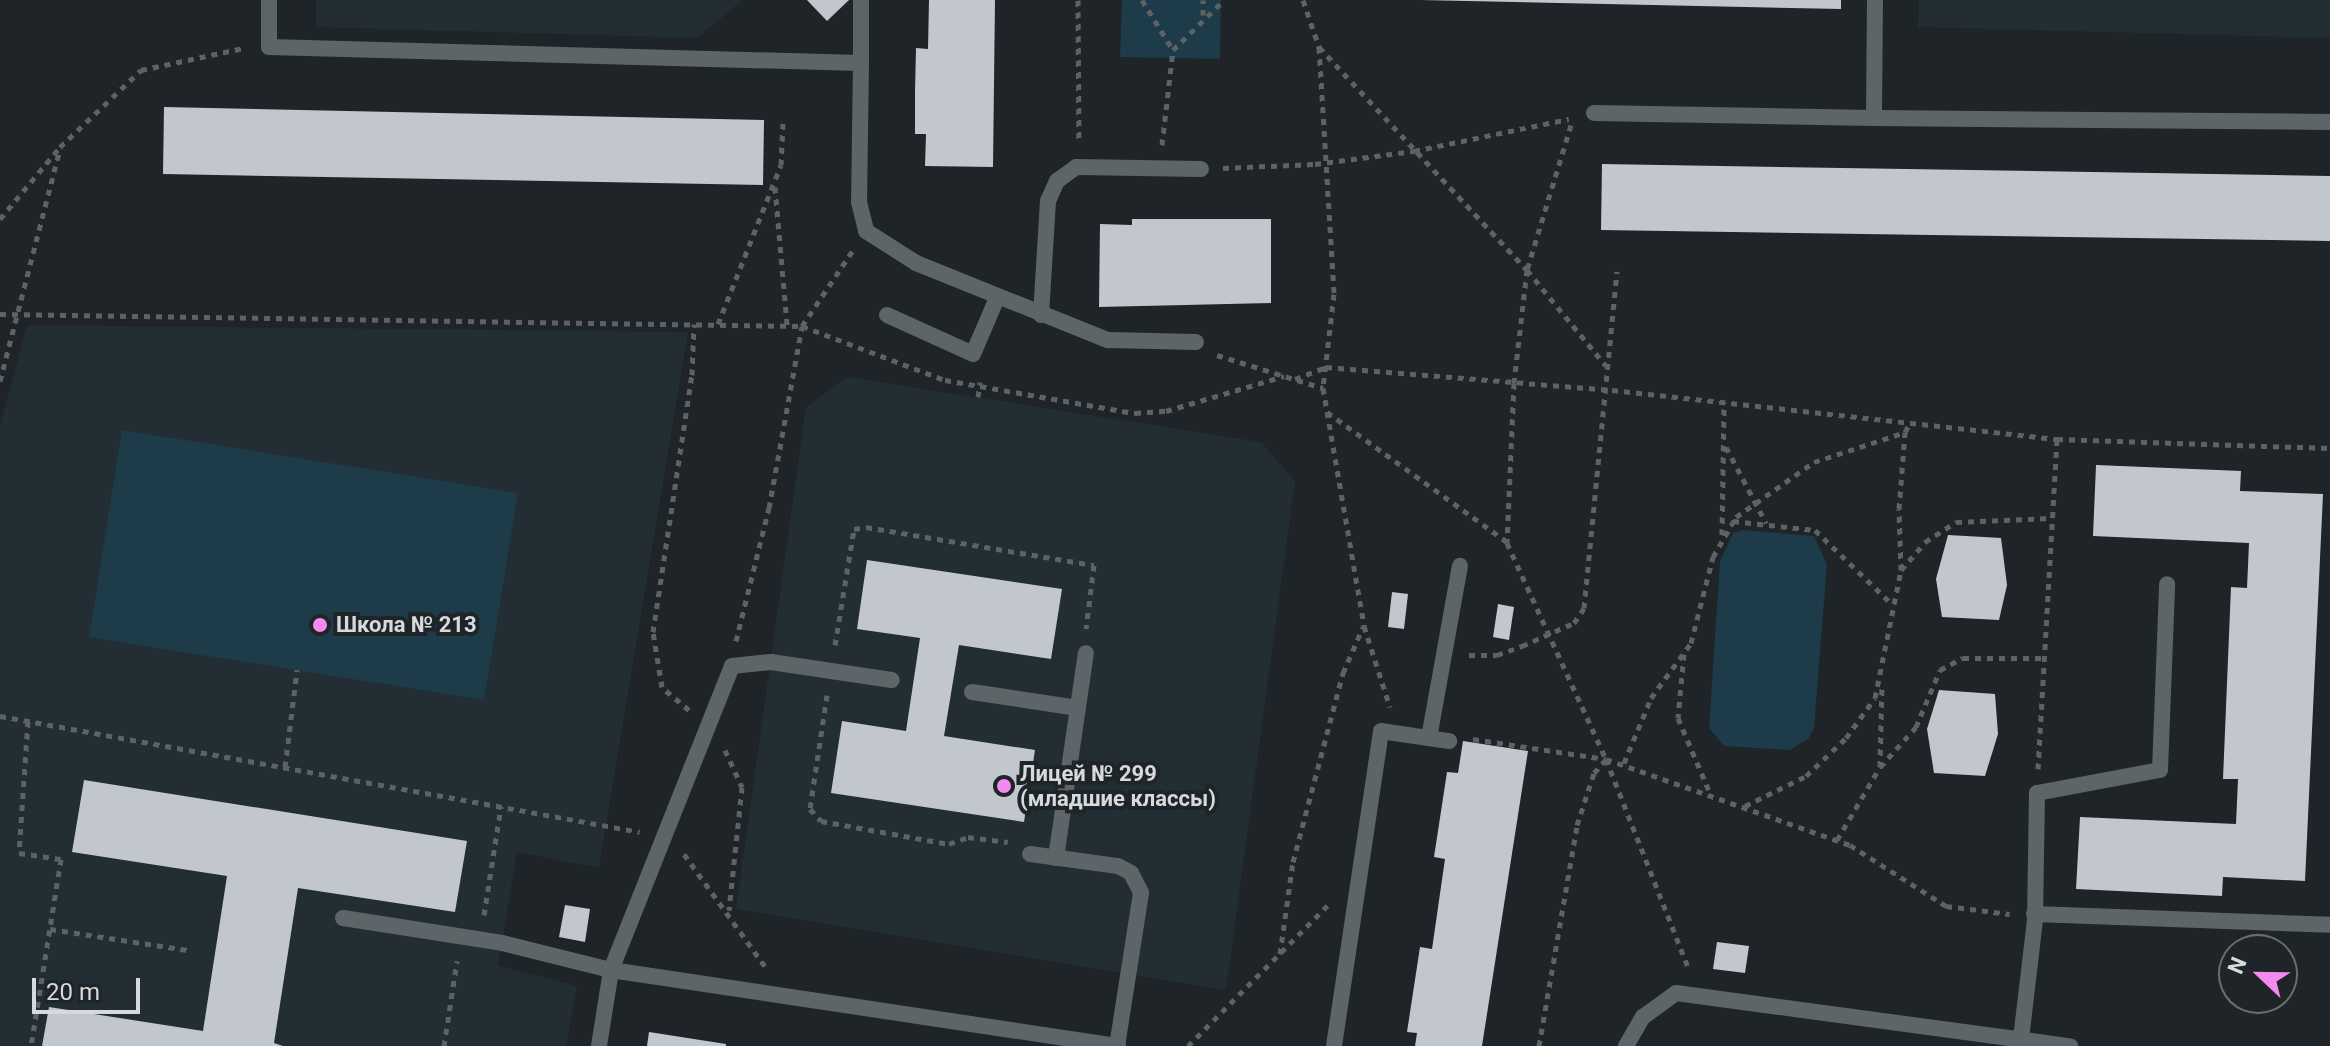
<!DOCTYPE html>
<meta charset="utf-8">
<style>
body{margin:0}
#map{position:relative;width:2330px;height:1046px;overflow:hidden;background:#1e2427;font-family:Roboto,sans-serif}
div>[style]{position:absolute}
.built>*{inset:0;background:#222e34}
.green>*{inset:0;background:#1e3b49}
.building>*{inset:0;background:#c2c7ce}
.path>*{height:5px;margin-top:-2.5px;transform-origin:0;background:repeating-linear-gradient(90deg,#5d6265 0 6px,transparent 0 12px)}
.lane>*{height:16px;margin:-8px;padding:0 8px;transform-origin:8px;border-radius:8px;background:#5e6568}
.dots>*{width:22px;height:22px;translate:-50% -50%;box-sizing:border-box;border:4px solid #1e2427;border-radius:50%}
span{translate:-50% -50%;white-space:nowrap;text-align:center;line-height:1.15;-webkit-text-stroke:8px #1e2427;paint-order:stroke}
.poi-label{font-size:22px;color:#d6dadc;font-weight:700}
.left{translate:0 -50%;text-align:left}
.north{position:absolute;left:2218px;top:934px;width:80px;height:80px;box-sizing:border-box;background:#1e2427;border:2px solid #686d6f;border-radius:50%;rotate:292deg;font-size:22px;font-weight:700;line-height:32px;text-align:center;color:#d6dadc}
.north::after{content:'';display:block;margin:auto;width:28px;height:36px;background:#f489f0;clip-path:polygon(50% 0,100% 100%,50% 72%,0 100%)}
.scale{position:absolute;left:32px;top:978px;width:108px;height:36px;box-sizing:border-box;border:4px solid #d6dadc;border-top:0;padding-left:10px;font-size:24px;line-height:28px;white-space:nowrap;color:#d6dadc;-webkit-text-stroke:6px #1e2427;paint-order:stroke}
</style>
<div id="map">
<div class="built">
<div style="clip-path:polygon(316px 0,743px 0,697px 38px,316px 27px)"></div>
<div style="clip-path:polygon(1919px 0,2330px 0,2330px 38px,1918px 27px)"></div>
<div style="clip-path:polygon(27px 325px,688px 332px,599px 868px,517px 852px,498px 965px,577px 986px,566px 1046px,0 1046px,0 426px)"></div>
<div style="clip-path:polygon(847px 377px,1261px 442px,1295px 481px,1226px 990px,736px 909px,806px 407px)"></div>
</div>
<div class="green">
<div style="clip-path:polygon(1122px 0,1221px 0,1220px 59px,1120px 57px)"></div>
<div style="clip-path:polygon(122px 430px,518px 493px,484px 700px,89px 637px)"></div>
<div style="clip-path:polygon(1743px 530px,1814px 536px,1827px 564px,1814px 728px,1808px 739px,1790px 750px,1724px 746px,1709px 728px,1720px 561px,1733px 533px)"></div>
</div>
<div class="building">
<div style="clip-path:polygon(807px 0,849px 0,827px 21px)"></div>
<div style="clip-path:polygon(929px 0,995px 0,993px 167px,925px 166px,926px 134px,915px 134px,915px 92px,916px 48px,928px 49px)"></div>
<div style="clip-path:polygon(1420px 0,1841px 0,1841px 9px)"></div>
<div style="clip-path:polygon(164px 107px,764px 120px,763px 185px,163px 174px)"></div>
<div style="clip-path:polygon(1602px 164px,2330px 176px,2330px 241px,1601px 230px)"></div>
<div style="clip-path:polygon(1132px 219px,1271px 219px,1271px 303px,1099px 307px,1100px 224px,1132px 225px)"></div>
<div style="clip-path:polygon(2096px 465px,2241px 471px,2240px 491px,2323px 494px,2305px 881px,2223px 877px,2222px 896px,2076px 889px,2080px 817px,2236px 824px,2238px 779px,2223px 779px,2231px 587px,2247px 588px,2249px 543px,2093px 536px)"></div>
<div style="clip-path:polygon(1948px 535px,2001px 538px,2007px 585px,1999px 620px,1942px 617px,1936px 579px)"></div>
<div style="clip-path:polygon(867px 560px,1062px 589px,1051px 659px,959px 645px,944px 736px,1035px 750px,1024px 822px,831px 793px,842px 721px,906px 731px,920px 638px,857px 629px)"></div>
<div style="clip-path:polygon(1392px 592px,1408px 594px,1404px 629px,1388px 627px)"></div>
<div style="clip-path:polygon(1498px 604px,1514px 607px,1509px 640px,1493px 637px)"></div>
<div style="clip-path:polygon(1939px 690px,1995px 694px,1998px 734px,1985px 776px,1934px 773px,1927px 729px)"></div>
<div style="clip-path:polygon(1463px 741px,1528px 751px,1482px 1046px,1415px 1046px,1417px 1033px,1407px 1032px,1420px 947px,1432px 949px,1445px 859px,1434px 857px,1447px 772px,1458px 773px)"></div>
<div style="clip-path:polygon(84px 780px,467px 841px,455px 912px,298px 888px,274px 1043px,283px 1046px,42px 1046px,49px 1007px,203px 1031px,227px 876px,72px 852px)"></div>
<div style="clip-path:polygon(565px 905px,590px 909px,585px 942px,559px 937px)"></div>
<div style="clip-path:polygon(1717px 942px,1749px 946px,1745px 973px,1713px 969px)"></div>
<div style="clip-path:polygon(649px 1032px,726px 1044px,726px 1046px,647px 1046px)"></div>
</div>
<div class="path">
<div style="left:1078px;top:0;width:143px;rotate:89.6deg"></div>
<div style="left:1142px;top:0;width:59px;rotate:58.2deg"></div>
<div style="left:1303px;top:0;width:50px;rotate:71.2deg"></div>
<div style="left:1319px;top:47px;width:305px;rotate:47deg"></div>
<div style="left:1527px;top:270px;width:124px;rotate:50.5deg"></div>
<div style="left:1203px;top:15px;width:15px;rotate:-90deg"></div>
<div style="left:1319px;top:47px;width:247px;rotate:86.5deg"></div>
<div style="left:1334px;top:294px;width:95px;rotate:96.7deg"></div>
<div style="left:1323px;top:388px;width:242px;rotate:80.2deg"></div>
<div style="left:1364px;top:626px;width:85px;rotate:72.2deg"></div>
<div style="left:1571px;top:125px;width:152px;rotate:106.9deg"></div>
<div style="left:1527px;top:270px;width:114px;rotate:96.6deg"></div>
<div style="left:1514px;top:383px;width:160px;rotate:92.5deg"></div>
<div style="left:1507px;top:543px;width:238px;rotate:65.4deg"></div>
<div style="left:1606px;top:759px;width:227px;rotate:68.5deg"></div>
<div style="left:1162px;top:145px;width:96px;rotate:-83.4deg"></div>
<div style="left:1173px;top:50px;width:71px;rotate:-44.4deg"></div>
<div style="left:1223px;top:168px;width:92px;rotate:-2.5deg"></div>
<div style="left:1315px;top:164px;width:100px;rotate:-7.5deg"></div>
<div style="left:1414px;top:151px;width:158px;rotate:-11.7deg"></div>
<div style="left:775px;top:187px;width:139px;rotate:85deg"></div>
<div style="left:0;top:219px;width:94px;rotate:-50.2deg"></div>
<div style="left:60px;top:147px;width:112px;rotate:-43.5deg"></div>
<div style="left:141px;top:70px;width:105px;rotate:-12.1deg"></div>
<div style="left:0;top:314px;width:802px;rotate:0.86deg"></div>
<div style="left:802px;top:326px;width:153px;rotate:20.7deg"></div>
<div style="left:945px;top:380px;width:193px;rotate:9.9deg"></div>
<div style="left:1135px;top:413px;width:31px;rotate:-4deg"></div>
<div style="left:1166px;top:411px;width:123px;rotate:-16.5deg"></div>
<div style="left:718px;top:324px;width:171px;rotate:-68.4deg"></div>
<div style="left:781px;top:165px;width:42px;rotate:-87.3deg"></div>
<div style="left:1217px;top:355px;width:111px;rotate:17.3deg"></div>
<div style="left:1295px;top:379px;width:33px;rotate:-21deg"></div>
<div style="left:1326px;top:367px;width:287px;rotate:4.6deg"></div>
<div style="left:1612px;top:390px;width:448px;rotate:6.3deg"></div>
<div style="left:2057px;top:439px;width:273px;rotate:1.9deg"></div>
<div style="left:0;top:381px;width:240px;rotate:-75.5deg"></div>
<div style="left:978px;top:397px;width:15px;rotate:-82deg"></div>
<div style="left:1327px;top:412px;width:222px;rotate:35.8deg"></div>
<div style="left:1726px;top:447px;width:86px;rotate:62.2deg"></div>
<div style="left:1733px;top:521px;width:82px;rotate:6.3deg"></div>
<div style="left:1815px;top:530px;width:108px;rotate:43.9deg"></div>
<div style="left:1722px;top:535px;width:133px;rotate:-89.1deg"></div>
<div style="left:1901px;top:570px;width:61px;rotate:-91.9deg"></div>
<div style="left:1899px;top:509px;width:77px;rotate:-85.5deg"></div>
<div style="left:736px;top:641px;width:137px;rotate:-76.1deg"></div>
<div style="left:769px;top:508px;width:185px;rotate:-79.7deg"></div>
<div style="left:802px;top:326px;width:92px;rotate:-56.1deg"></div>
<div style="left:835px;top:645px;width:118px;rotate:-80.7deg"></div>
<div style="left:854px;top:529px;width:12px;rotate:-9deg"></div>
<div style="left:866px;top:527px;width:231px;rotate:9.5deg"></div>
<div style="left:1094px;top:565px;width:64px;rotate:97.1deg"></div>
<div style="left:1684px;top:654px;width:64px;rotate:95.4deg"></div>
<div style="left:1678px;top:718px;width:82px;rotate:66.9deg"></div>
<div style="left:1469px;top:655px;width:28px"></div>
<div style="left:1497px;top:655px;width:27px;rotate:-20deg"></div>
<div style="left:1522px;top:646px;width:57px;rotate:-23.9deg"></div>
<div style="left:1574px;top:623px;width:18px;rotate:-56deg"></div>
<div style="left:1584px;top:608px;width:338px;rotate:-84.4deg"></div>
<div style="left:827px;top:695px;width:115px;rotate:98.5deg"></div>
<div style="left:810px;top:809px;width:16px;rotate:47deg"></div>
<div style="left:821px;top:821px;width:130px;rotate:10.2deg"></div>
<div style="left:949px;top:844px;width:20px;rotate:-20deg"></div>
<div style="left:968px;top:837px;width:40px;rotate:7.1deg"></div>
<div style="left:689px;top:710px;width:35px;rotate:-140deg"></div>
<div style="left:662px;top:687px;width:56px;rotate:-99.3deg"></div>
<div style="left:653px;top:632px;width:260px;rotate:-81.4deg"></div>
<div style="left:692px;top:375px;width:51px;rotate:-87.8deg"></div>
<div style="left:0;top:716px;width:650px;rotate:10.27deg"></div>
<div style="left:28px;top:721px;width:132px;rotate:93.9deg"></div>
<div style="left:19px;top:853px;width:42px;rotate:8.1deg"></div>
<div style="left:61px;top:859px;width:189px;rotate:99.1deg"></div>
<div style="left:1473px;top:739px;width:134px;rotate:8.6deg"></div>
<div style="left:725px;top:750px;width:41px;rotate:65.3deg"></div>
<div style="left:742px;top:787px;width:124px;rotate:96deg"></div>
<div style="left:1624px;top:763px;width:70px;rotate:-67.4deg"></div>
<div style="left:1651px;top:698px;width:68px;rotate:-54deg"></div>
<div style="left:1691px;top:643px;width:89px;rotate:-75.7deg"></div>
<div style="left:1713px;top:557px;width:46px;rotate:-60.1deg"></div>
<div style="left:1736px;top:517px;width:95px;rotate:-35.2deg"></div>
<div style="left:1814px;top:462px;width:96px;rotate:-18.2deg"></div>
<div style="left:1905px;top:432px;width:8px;rotate:-60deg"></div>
<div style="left:285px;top:767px;width:98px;rotate:-82.9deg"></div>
<div style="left:1880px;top:767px;width:54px;rotate:-48deg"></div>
<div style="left:1916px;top:727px;width:62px;rotate:-67.2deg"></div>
<div style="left:1940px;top:670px;width:26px;rotate:-28deg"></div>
<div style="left:1963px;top:658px;width:81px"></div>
<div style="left:2038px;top:769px;width:331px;rotate:-86.7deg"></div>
<div style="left:1745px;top:806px;width:68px;rotate:-26.2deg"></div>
<div style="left:1806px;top:776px;width:55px;rotate:-43.5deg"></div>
<div style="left:1846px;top:738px;width:49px;rotate:-54.1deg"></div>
<div style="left:1875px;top:698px;width:131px;rotate:-78.5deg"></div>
<div style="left:1901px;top:570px;width:37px;rotate:-49deg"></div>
<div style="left:1925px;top:542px;width:37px;rotate:-33deg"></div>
<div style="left:1956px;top:522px;width:96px;rotate:-2.4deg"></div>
<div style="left:1837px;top:840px;width:85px;rotate:-59.5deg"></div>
<div style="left:1880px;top:767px;width:82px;rotate:-88.6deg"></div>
<div style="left:684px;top:854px;width:142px;rotate:54.2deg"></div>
<div style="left:484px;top:915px;width:110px;rotate:-81.1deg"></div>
<div style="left:50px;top:929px;width:139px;rotate:8.7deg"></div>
<div style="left:1280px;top:954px;width:93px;rotate:-82deg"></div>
<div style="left:1293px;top:862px;width:196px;rotate:-75.2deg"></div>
<div style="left:1343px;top:673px;width:50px;rotate:-66.5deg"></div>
<div style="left:444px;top:1046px;width:86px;rotate:-81.3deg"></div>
<div style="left:1188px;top:1046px;width:199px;rotate:-45.2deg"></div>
<div style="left:1539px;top:1046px;width:224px;rotate:-80.2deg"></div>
<div style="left:1577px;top:825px;width:55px;rotate:-71.9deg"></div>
<div style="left:1594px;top:773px;width:18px;rotate:-49deg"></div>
<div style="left:1606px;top:759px;width:259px;rotate:19.4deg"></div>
<div style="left:1850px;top:845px;width:114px;rotate:32.4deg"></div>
<div style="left:1946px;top:906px;width:64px;rotate:7.1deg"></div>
</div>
<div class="lane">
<div style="left:269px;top:0;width:47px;rotate:90deg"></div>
<div style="left:269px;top:47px;width:592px;rotate:1.55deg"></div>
<div style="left:861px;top:63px;width:63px;rotate:-90deg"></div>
<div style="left:1875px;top:0;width:118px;rotate:90.5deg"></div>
<div style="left:1874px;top:118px;width:456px;rotate:0.5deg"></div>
<div style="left:861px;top:63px;width:139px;rotate:90.8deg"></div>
<div style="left:859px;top:202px;width:30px;rotate:76deg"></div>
<div style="left:866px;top:231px;width:59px;rotate:32.6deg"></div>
<div style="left:916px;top:263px;width:207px;rotate:21.9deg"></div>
<div style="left:1108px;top:340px;width:88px;rotate:1.3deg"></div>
<div style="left:1594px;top:113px;width:280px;rotate:1deg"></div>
<div style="left:887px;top:315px;width:94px;rotate:24.4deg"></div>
<div style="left:973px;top:354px;width:61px;rotate:-66.8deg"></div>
<div style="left:1041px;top:315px;width:114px;rotate:-86.5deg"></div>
<div style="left:1048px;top:201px;width:22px;rotate:-66deg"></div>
<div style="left:1057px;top:181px;width:24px;rotate:-36deg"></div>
<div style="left:1076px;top:167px;width:125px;rotate:0.9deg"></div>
<div style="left:972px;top:692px;width:107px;rotate:8.6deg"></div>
<div style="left:1429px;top:738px;width:175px;rotate:-79.8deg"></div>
<div style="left:1030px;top:854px;width:89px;rotate:7.8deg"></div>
<div style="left:1118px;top:866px;width:15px;rotate:28deg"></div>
<div style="left:1131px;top:873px;width:22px;rotate:63deg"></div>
<div style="left:1141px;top:893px;width:155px;rotate:98.9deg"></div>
<div style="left:1056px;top:858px;width:207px;rotate:-81.7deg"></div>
<div style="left:2034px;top:914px;width:296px;rotate:2.1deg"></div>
<div style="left:343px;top:918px;width:161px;rotate:8.9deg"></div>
<div style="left:502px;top:943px;width:112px;rotate:13.9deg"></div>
<div style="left:611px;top:970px;width:513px;rotate:8.53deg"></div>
<div style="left:2021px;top:1039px;width:120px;rotate:-83.3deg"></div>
<div style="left:2035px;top:920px;width:127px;rotate:-89.1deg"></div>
<div style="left:2037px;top:793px;width:125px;rotate:-10.6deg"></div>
<div style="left:2160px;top:770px;width:186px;rotate:-87.8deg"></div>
<div style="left:599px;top:1046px;width:77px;rotate:-81deg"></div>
<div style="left:611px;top:970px;width:327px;rotate:-68.3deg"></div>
<div style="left:732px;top:666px;width:39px;rotate:-6deg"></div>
<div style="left:771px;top:662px;width:122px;rotate:8.5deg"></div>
<div style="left:1334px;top:1046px;width:318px;rotate:-81.5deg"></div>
<div style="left:1381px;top:731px;width:69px;rotate:8.4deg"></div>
<div style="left:1626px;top:1046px;width:34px;rotate:-60deg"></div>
<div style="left:1643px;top:1017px;width:41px;rotate:-36deg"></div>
<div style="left:1676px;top:993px;width:398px;rotate:7.7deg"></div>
</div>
<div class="dots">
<div style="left:320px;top:625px;background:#f489f0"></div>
<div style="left:1004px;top:786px;background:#f489f0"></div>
</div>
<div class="poi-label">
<span class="left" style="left:336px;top:625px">Школа № 213</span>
<span class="left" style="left:1020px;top:786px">Лицей № 299<br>(младшие классы)</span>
</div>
<div class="north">N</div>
<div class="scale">20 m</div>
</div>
